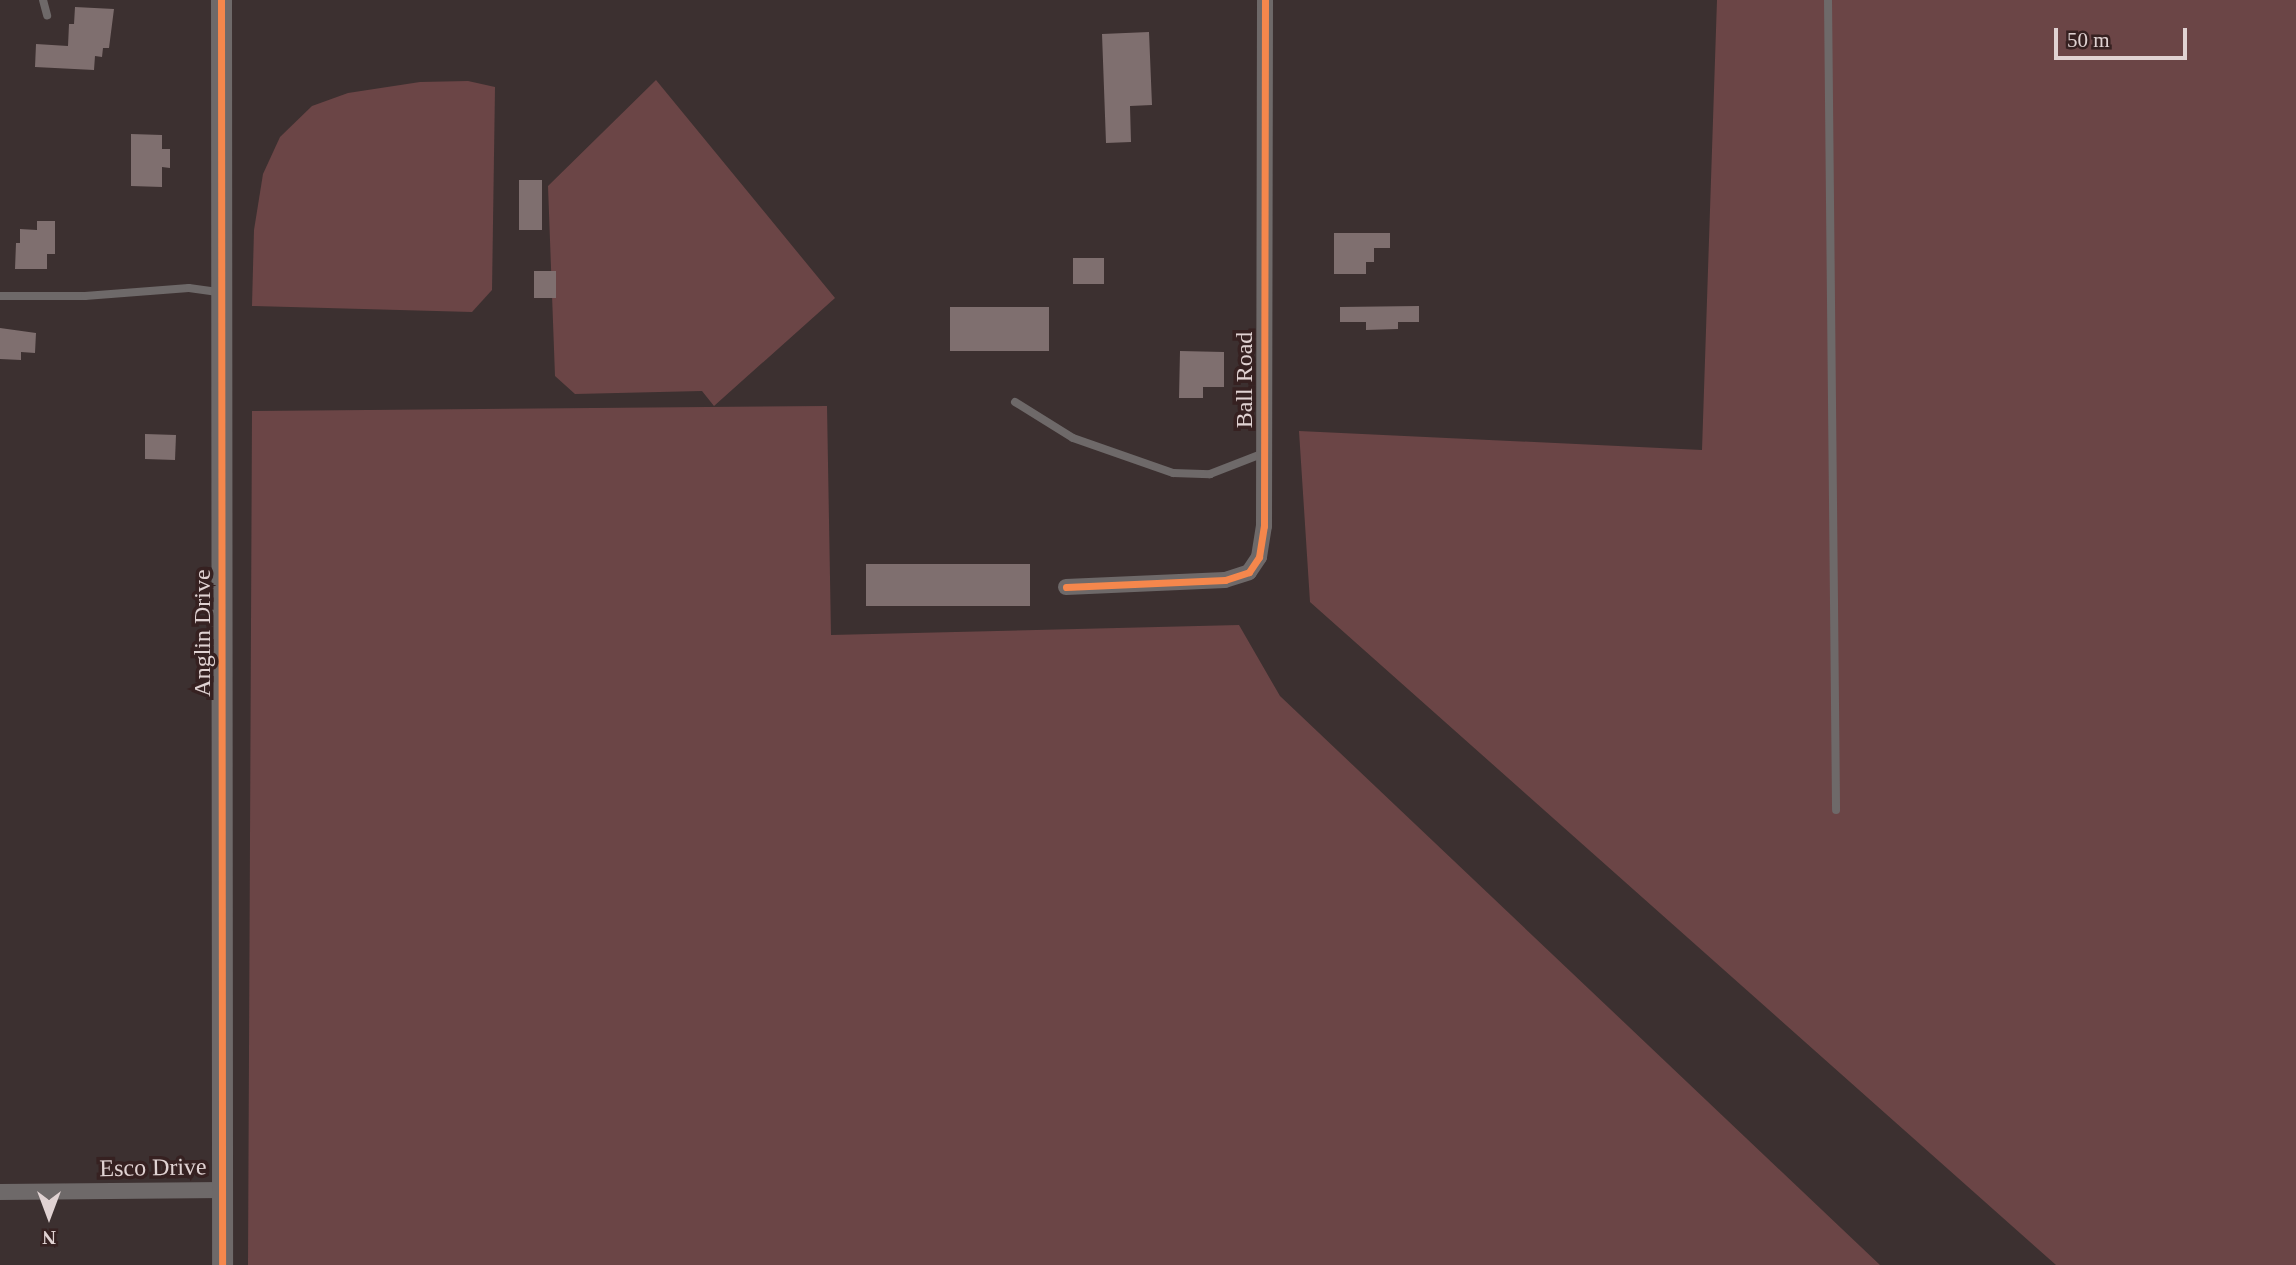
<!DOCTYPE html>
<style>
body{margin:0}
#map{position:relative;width:2296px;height:1265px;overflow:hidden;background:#3c3030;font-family:"Times New Roman",serif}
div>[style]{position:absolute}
.green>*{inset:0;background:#6b4546}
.building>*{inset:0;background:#7f6f6f}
.service>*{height:8px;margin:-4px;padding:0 4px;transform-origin:4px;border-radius:4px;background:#6e6969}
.minor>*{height:16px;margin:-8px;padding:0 8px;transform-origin:8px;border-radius:8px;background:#6e6969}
.tertiary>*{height:21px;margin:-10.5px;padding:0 10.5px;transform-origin:10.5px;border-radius:10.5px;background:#6e6969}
.cycleway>*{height:7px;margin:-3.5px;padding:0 3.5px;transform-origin:3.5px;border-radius:3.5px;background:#f5874c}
span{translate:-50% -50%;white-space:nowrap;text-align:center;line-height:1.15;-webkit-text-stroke:7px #362121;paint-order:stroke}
.street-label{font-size:24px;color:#e0d2d2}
.north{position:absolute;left:14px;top:1181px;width:70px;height:70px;-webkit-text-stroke:5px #362121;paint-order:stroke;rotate:180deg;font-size:19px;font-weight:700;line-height:28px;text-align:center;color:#e0d2d2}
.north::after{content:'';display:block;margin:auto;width:24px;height:32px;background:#e0d2d2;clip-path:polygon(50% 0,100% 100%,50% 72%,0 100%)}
.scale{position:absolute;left:2054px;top:28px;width:133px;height:32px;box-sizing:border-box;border:4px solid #e0d2d2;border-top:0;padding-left:9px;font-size:21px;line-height:24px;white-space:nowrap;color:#e0d2d2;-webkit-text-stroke:5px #362121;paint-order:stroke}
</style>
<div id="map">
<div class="green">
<div style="clip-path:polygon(1717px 0,2296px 0,2296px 1265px,2056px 1265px,1310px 602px,1299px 431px,1702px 450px)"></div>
<div style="clip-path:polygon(656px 80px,835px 298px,714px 406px,702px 391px,575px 394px,555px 376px,548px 186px)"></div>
<div style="clip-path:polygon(468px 81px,495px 87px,492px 290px,472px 312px,252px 306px,254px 230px,263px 174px,280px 137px,312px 106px,348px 93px,420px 82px)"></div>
<div style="clip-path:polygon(827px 406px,831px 635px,1239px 625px,1280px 696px,1880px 1265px,248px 1265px,252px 411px)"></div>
</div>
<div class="building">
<div style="clip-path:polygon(75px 7px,114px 9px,109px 48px,103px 48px,102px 57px,95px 56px,94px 70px,35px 67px,36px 44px,68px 46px,69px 24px,74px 24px)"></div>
<div style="clip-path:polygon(1149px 32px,1152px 105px,1130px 106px,1131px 142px,1106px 143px,1102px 34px)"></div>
<div style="clip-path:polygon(131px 134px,162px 135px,162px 149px,170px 149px,170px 168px,162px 167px,162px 187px,131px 186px)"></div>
<div style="clip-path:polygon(519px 180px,542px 180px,542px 230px,519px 230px)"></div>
<div style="clip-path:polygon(37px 221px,55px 221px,55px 254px,47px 254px,47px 269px,15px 269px,16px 243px,20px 243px,20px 229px,37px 230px)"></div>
<div style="clip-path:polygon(1334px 233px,1390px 233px,1390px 248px,1374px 248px,1374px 262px,1366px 262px,1366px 274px,1334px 274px)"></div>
<div style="clip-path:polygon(1073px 258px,1104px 258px,1104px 284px,1073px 284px)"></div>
<div style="clip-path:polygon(534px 271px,556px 271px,556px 298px,534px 298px)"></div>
<div style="clip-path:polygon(1419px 306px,1419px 322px,1398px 322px,1398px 329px,1366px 330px,1366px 322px,1340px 322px,1340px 307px)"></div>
<div style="clip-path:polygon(950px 307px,1049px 307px,1049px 351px,950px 351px)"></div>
<div style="clip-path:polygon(0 328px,36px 333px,35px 353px,21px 352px,21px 360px,0 359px)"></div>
<div style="clip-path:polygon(1180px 351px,1224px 352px,1224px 387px,1203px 387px,1203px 398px,1179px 398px)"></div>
<div style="clip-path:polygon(145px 434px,176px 435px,175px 460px,145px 459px)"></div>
<div style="clip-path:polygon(866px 564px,1030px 564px,1030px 606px,866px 606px)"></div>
</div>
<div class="service">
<div style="left:43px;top:0;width:16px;rotate:75deg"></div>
<div style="left:1828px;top:0;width:810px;rotate:89.43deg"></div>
<div style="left:0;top:296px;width:85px"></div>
<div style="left:85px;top:296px;width:104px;rotate:-4.4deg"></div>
<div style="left:189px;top:288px;width:29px;rotate:8deg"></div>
<div style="left:1015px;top:402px;width:68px;rotate:31.8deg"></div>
<div style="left:1073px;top:438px;width:106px;rotate:19.3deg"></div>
<div style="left:1173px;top:473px;width:37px;rotate:2deg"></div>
<div style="left:1210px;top:474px;width:58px;rotate:-21.3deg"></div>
</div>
<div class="minor">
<div style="left:1066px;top:587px;width:159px;rotate:-2.5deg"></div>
<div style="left:1225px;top:580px;width:25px;rotate:-18deg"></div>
<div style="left:1249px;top:572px;width:18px;rotate:-56deg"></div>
<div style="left:1259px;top:557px;width:31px;rotate:-81deg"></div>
<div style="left:1264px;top:526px;width:526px;rotate:-89.89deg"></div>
<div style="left:0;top:1192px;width:223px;rotate:-0.5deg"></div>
</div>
<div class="tertiary">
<div style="left:221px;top:0;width:1265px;rotate:89.95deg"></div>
</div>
<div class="cycleway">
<div style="left:221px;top:0;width:1265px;rotate:89.95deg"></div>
<div style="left:1066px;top:587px;width:159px;rotate:-2.5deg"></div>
<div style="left:1225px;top:580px;width:25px;rotate:-18deg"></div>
<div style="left:1249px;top:572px;width:18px;rotate:-56deg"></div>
<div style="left:1259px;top:557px;width:31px;rotate:-81deg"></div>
<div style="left:1264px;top:526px;width:526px;rotate:-89.89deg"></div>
</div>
<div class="street-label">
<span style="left:1245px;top:380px;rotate:-90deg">Ball Road</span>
<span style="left:203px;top:633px;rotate:-90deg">Anglin Drive</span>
<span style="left:153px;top:1168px;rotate:-1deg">Esco Drive</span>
</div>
<div class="north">N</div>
<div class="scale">50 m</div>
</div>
